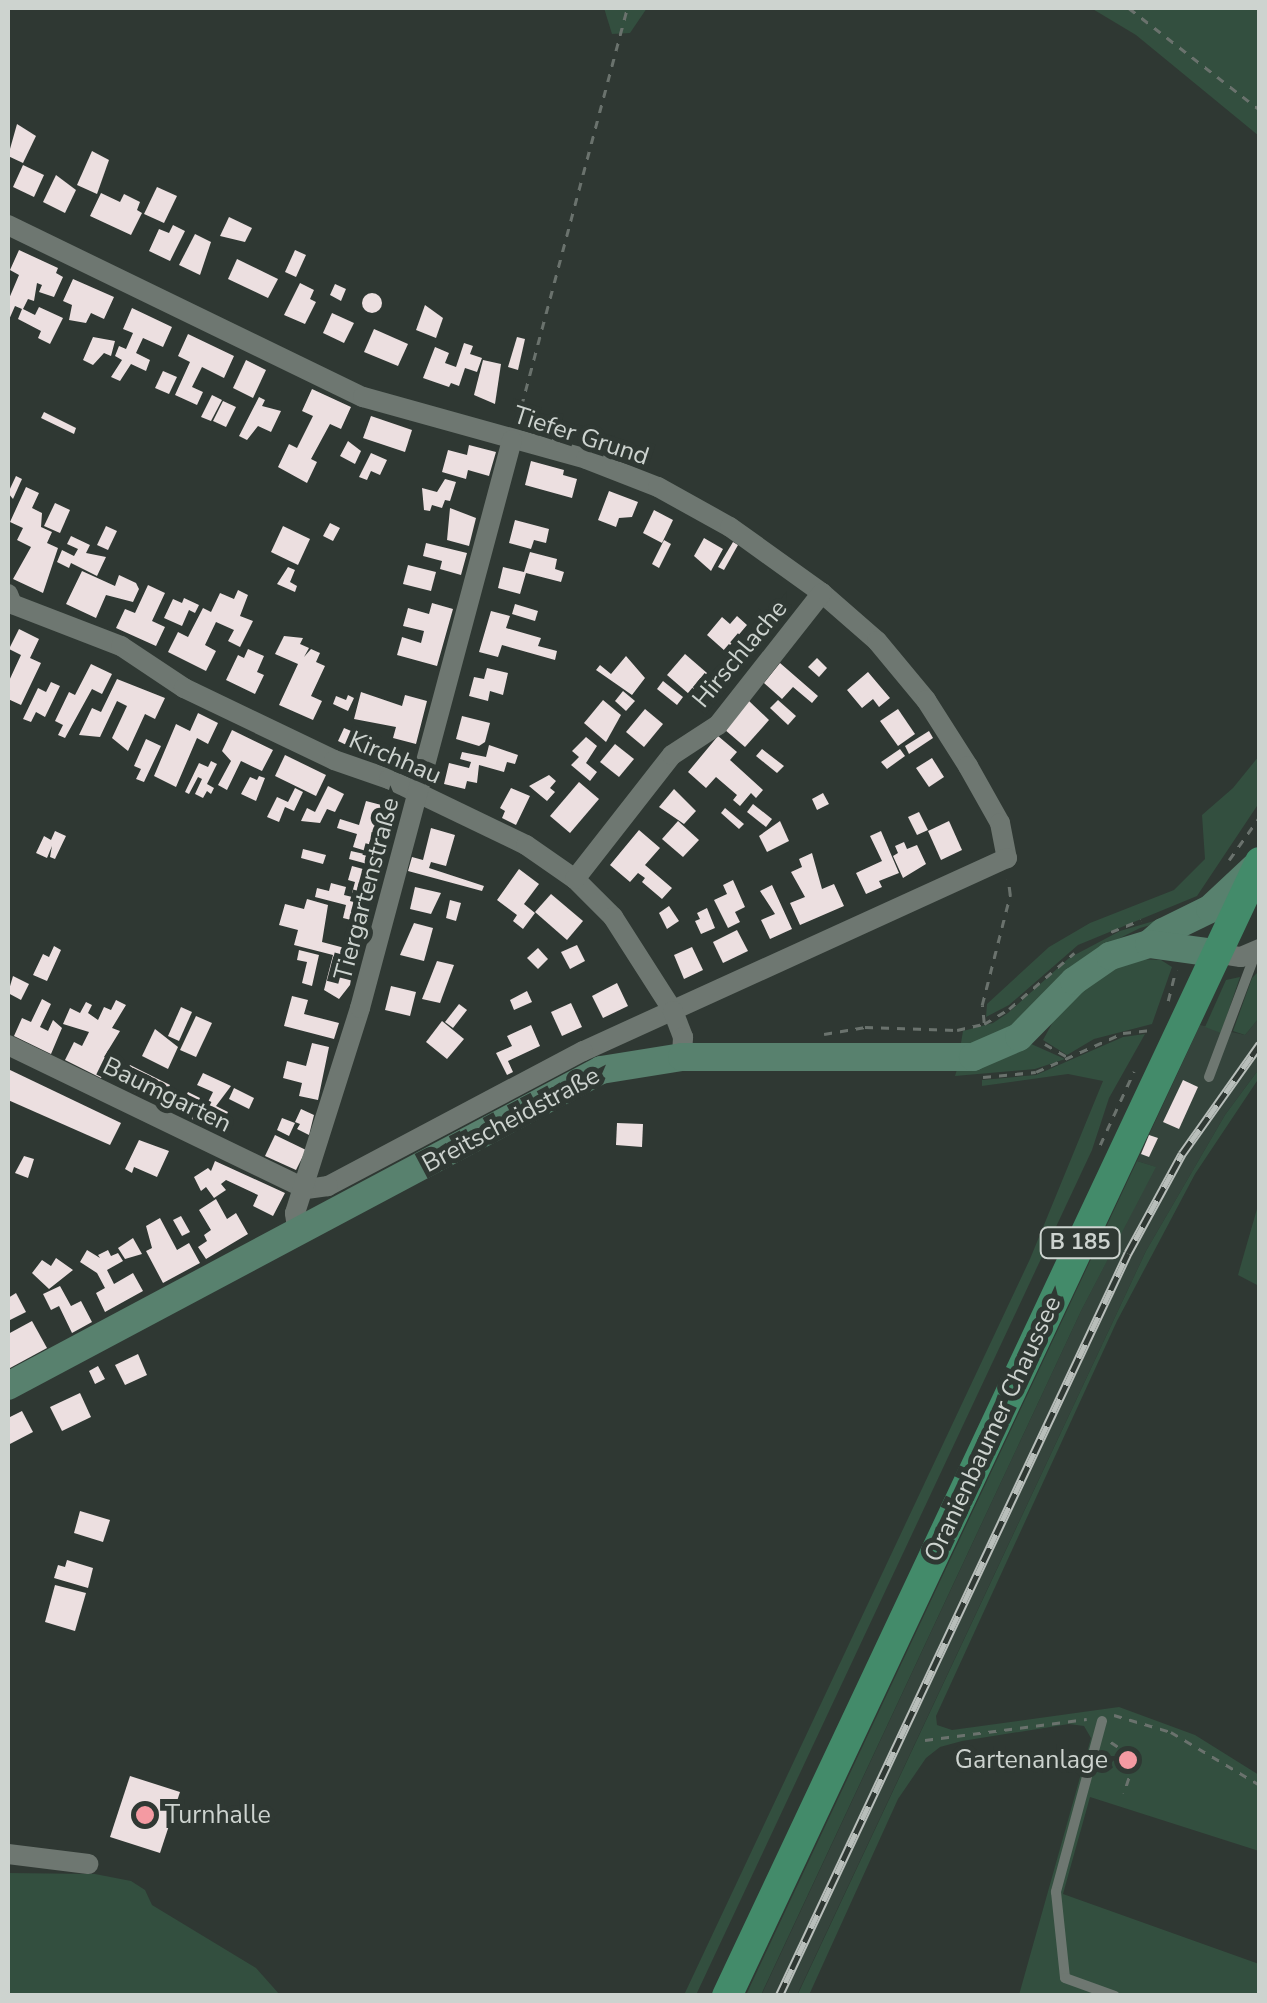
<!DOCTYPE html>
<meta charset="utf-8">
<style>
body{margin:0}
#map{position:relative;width:1267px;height:2003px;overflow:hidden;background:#2f3833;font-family:"Nunito Sans",sans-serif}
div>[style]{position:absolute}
.built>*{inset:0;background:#35443c}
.green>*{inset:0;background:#334f3f}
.building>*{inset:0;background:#ecdfe0}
.round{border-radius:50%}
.path>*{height:2.5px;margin-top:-1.25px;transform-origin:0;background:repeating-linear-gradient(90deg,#6a726d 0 8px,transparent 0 16px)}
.lane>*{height:10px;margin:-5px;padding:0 5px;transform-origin:5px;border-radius:5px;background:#6e7771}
.street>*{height:20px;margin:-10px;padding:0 10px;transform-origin:10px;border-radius:10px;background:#6e7771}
.secondary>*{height:28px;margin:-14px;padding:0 14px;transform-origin:14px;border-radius:14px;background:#58816e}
.primary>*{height:30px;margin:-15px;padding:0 15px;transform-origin:15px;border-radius:15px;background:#438b6a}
.rail>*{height:9px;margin-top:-4.5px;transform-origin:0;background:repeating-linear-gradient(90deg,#2f3833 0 15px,#b8beba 0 30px);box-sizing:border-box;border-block:2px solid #b8beba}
.dots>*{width:28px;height:28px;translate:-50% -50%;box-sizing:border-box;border:5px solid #2f3833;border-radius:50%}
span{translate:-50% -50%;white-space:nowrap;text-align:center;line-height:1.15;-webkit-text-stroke:10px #2f3833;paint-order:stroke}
.shield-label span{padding:2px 8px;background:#2f3833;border:2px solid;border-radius:8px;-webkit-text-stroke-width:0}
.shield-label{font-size:22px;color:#cdd3cf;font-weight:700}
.street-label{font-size:25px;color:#cdd3cf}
.poi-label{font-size:25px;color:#cdd3cf}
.right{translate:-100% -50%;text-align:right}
.left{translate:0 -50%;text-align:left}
.frame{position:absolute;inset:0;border:10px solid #cdd3cf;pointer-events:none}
</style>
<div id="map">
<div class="built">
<div style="clip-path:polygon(1259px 1018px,1259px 1069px,1225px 1115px,1146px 1251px,797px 1995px,761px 1996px,1081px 1311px,1155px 1167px,1137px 1161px,1200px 1025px,1245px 1035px)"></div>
</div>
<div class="green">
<div style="clip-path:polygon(604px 8px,647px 8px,630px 33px,612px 34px)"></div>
<div style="clip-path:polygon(1091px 8px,1259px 8px,1259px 136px,1136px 35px)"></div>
<div style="clip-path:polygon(1259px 756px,1259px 803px,1197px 896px,1078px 945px,1009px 1005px,986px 1017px,987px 1004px,1049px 947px,1090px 923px,1174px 890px,1205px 859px,1202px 815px,1233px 788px)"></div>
<div style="clip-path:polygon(1181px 913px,1183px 916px,1140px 928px,1094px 951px,1020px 1024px,960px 1049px,963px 1031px,993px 1023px,1008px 1013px,1069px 958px,1120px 931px)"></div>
<div style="clip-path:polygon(1140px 959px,1161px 960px,1172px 967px,1152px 1024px,1094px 1039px,1067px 1055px,1043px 1040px,1055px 1018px,1094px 977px)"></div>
<div style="clip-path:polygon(1259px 971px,1259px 1018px,1245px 1035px,1233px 1031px,1252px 978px)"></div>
<div style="clip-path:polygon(1240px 977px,1221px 1033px,1205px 1027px,1226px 980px)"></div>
<div style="clip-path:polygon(1145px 1034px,1109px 1098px,1092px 1150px,696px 1995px,684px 1995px,1030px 1259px,1103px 1081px,1068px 1074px,982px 1086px,982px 1080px,1036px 1075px,1123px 1037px)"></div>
<div style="clip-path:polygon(1029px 1043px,1065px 1059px,1035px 1069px,955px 1076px,958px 1066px)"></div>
<div style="clip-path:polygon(1259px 1069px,1259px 1078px,1195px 1174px,1117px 1321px,936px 1716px,937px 1725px,952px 1730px,1119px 1707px,1195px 1735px,1259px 1775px,1259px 1851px,1090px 1797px,1063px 1894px,1259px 1964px,1259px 1995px,1019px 1995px,1091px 1738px,1084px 1726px,1069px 1724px,962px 1741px,940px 1747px,926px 1758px,898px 1799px,809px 1995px,797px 1996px,1146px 1251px,1225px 1115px)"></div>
<div style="clip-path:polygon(1137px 1161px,1156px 1167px,1081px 1311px,761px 1995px,746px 1995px)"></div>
<div style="clip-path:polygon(1259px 1202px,1259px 1286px,1238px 1275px)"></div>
<div style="clip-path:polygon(8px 1873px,95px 1874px,131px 1881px,145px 1890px,152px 1905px,256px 1968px,280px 1995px,8px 1996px)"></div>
</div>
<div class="building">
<div style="clip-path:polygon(17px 124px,36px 136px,23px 163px,8px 156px)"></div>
<div style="clip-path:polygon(92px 151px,109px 160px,97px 194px,77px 185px)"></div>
<div style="clip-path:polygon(23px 165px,44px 175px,34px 197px,13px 187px)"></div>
<div style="clip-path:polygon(56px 175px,76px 190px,65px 213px,43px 202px)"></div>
<div style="clip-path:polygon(157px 187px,177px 196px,164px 223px,144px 214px)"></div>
<div style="clip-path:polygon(101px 193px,120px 202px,124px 194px,140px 202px,137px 210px,142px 213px,131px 235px,90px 216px)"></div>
<div style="clip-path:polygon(229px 217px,252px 228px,245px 242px,220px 236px)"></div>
<div style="clip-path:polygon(173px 225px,185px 231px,170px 261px,149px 251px,159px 229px,169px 233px)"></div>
<div style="clip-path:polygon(195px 234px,211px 242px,200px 275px,179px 265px)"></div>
<div style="clip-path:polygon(19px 250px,58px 268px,56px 273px,63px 277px,54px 297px,39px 292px,42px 285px,37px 283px,34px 301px,28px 299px,23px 309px,35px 315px,39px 307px,63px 318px,50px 344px,38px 338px,41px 331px,18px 319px,22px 309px,15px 306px,8px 322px,8px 301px,19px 275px,10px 270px)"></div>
<div style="clip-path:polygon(295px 250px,306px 255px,296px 277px,285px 272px)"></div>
<div style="clip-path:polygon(237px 259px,278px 279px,268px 298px,228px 279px)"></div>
<div style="clip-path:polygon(73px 279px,114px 297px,104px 319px,91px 313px,86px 323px,69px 320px,72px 305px,63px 301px)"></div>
<div style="clip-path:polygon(300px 283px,314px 290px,310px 299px,316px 302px,305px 324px,284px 315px)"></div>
<div style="clip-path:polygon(335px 284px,346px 289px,341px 301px,330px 295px)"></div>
<div class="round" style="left:362px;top:293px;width:20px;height:20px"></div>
<div style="clip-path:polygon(425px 305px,443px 318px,436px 338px,416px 330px)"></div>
<div style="clip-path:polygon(132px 308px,172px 327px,163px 347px,143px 338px,136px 353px,150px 360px,146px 371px,131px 364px,120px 381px,111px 377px,122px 360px,115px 356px,119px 346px,126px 349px,133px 333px,123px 329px)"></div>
<div style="clip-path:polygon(332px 313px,354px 323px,344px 343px,323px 333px)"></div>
<div style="clip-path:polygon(374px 329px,408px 344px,398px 366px,364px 352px)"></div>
<div style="clip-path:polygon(188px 334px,234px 356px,224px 378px,202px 367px,192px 387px,203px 392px,197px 405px,175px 395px,190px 362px,178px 356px)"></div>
<div style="clip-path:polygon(93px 337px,115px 341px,111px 356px,104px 353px,93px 365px,83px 360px)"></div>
<div style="clip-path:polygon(517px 337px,525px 339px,518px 370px,508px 367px)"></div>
<div style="clip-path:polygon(464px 343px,473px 346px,470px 354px,482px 358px,477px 372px,465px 368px,459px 386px,451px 383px,449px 387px,423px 378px,435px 347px,449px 353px,445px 363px,456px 367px)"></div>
<div style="clip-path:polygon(246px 360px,266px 370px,253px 398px,233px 388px)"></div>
<div style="clip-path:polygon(483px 360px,501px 364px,495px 404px,474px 395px)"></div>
<div style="clip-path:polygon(163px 371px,177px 377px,169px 394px,155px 388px)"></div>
<div style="clip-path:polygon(312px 389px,351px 407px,341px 429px,330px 424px,311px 459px,317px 462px,307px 483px,278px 467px,289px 444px,297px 448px,313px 416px,302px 411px)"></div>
<div style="clip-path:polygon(212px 395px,222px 400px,211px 421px,201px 417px)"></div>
<div style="clip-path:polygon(259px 397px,265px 400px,262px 406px,281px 411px,271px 432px,258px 426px,247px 440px,239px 436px)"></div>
<div style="clip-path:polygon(223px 401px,236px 407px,226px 427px,213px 421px)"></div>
<div style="clip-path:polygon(44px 412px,76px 428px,74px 434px,41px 418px)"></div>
<div style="clip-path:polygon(371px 416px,412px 430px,405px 452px,363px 438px)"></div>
<div style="clip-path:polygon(348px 441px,361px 451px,355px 464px,340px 456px)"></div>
<div style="clip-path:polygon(469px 445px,496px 452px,489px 476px,468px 470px,466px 479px,442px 472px,448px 450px,467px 455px)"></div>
<div style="clip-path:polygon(371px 453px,387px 460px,380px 475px,371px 471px,367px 480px,359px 477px)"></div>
<div style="clip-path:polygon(531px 461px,564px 470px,563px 475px,577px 479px,572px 498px,525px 485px)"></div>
<div style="clip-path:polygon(16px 476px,22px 479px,13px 499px,8px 493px)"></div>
<div style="clip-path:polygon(445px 479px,456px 482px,450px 501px,445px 500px,442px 508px,432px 505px,430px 511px,424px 510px,422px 488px,437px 492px)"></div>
<div style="clip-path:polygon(26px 487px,39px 493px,32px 508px,42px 513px,41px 527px,52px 532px,47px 543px,58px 548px,43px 593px,13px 579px,31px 547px,17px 540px,23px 528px,10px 522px)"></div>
<div style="clip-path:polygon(609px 491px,638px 502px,632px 517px,619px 518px,616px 527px,598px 520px)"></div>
<div style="clip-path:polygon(55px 503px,70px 510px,60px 533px,44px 526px)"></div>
<div style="clip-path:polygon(450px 508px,476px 518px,469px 546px,447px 540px)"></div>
<div style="clip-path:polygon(654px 510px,673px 520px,662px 543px,643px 533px)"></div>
<div style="clip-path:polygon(515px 520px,549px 529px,546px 543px,534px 540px,531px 549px,509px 543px)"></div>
<div style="clip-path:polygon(330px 523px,340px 528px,333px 541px,323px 536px)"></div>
<div style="clip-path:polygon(106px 526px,117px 531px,108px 550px,97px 545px)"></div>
<div style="clip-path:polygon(283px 526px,310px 539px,298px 565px,271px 552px)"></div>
<div style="clip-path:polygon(71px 536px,90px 545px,86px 553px,106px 557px,97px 576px,71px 563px,69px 568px,57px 562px,62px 550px,74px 556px,78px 549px,67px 544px)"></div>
<div style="clip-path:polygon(704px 538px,723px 549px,711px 571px,694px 556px)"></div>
<div style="clip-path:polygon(664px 540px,671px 544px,659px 568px,652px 564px)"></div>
<div style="clip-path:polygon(733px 542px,738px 545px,724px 570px,718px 567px)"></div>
<div style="clip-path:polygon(426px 543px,467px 553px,461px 575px,440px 569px,442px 561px,423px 556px)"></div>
<div style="clip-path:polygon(530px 552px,557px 559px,555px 569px,564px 572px,561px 582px,526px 573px,520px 594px,498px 588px,503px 567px,524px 572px)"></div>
<div style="clip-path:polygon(408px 565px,436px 572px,431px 591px,403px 584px)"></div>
<div style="clip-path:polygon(288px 567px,295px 570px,290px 582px,297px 586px,295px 592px,277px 584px)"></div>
<div style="clip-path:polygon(82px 571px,115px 586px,119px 575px,136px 583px,139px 589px,133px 602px,106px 595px,96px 618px,66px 604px)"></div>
<div style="clip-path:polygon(148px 585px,165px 593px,152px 621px,165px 627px,156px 646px,116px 628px,125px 609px,135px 613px)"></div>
<div style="clip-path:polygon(238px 590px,248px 595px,240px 616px,253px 621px,240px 647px,228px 641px,234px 630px,216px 622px,205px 645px,216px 651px,206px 671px,168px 652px,178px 632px,188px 637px,203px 608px,211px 612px,220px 593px,234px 599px)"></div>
<div style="clip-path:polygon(184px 598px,199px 605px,195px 613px,189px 610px,182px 626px,164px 618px,173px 599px,182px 603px)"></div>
<div style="clip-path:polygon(432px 603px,453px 609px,437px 666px,397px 655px,402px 637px,421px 643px,424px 631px,403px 626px,408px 608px,429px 614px)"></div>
<div style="clip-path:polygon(515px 604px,538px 611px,535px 621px,512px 614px)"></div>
<div style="clip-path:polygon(491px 611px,510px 616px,506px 628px,541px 638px,538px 646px,557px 651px,555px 660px,502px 645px,498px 657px,479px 652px)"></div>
<div style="clip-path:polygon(737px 616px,747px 625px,725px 651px,707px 635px,722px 617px,730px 624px)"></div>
<div style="clip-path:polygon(19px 629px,39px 639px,30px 658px,41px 663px,21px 705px,8px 699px,8px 683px,21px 655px,9px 649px)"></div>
<div style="clip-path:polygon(284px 636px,303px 638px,300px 644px,309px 648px,304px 657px,311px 649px,320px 653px,316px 662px,325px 666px,311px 696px,322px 701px,313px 720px,279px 705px,298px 664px,275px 654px)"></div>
<div style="clip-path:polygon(248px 649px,264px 656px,257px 672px,264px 675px,255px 694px,226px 680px,238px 655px,244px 658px)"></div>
<div style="clip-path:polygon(685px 654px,707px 673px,689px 694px,667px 675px)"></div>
<div style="clip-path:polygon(626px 656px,645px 678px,632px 695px,596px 670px,600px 665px,611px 674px)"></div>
<div style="clip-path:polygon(817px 658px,827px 668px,819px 677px,808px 667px)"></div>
<div style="clip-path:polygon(780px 663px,818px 696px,812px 703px,793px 687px,782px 699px,764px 683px)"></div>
<div style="clip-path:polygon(91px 664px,112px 674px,102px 694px,92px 689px,65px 738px,58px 735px,63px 725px,55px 721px,69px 692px,75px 695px)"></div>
<div style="clip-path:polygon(487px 668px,508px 673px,503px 695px,490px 691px,488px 701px,469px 696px,474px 677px,484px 679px)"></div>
<div style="clip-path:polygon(868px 672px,890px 698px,879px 707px,873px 699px,862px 708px,847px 690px)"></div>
<div style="clip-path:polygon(117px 679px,165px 698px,155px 719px,145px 714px,128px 751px,112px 738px,127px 706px,117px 701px,100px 737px,79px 735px,92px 708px,101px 712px)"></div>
<div style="clip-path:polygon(663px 681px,683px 697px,677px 705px,657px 689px)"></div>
<div style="clip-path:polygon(51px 682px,60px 686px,45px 717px,36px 712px,31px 722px,23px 719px,38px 688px,46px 692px)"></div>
<div style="clip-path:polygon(623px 691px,635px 701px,626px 711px,615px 701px)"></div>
<div style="clip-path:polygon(361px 692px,402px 706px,405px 695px,427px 701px,416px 744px,393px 738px,396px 727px,354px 719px)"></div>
<div style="clip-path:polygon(348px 695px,354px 698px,348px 711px,333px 704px,336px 696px,346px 700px)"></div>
<div style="clip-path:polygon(603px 700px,621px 715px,606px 742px,584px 723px)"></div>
<div style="clip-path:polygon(778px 700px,796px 716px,788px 725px,770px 708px)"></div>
<div style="clip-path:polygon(749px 701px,769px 720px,745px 747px,724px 729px)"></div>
<div style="clip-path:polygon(645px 709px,663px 724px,644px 747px,626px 732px)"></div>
<div style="clip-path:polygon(898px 709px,915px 734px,898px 746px,880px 721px)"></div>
<div style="clip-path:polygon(198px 713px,218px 723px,208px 744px,197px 738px,176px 787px,154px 776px,176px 724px,190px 731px)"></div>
<div style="clip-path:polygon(462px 716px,490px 723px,485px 742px,479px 746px,456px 739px)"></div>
<div style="clip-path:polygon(344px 728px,363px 736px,357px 750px,338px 741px)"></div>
<div style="clip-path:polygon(232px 730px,273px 750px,262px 771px,241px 761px,227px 790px,218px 785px,231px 761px,222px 751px)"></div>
<div style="clip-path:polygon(929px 731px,933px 738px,909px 754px,905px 746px)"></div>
<div style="clip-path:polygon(718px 736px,737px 752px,730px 760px,763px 790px,756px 798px,751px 793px,740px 806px,733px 800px,737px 795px,716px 777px,706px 788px,688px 772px)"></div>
<div style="clip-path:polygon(586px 737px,597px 746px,586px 763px,597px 772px,590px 781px,571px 765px,579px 757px,572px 751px)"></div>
<div style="clip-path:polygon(146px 739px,161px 746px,144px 782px,136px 779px,141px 769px,134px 766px)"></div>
<div style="clip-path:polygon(615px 744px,634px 759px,619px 777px,600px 762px)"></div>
<div style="clip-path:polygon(489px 745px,518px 755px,515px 764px,507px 762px,504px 772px,479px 765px,477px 783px,467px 781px,465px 789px,444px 784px,449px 763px,469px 768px,471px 762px,460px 759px,462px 752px,486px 757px)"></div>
<div style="clip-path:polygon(762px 749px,784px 766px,777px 773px,756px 756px)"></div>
<div style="clip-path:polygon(900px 749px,905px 756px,887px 769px,881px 762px)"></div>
<div style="clip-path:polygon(285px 755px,326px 775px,316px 796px,275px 776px)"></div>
<div style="clip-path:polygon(932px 758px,944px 777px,929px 787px,916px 768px)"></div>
<div style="clip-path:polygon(211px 761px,217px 764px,207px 784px,214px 788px,211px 794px,207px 791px,203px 798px,195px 794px,202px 779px,198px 777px,189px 794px,185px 792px,199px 763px,208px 767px)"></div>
<div style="clip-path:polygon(549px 775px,556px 781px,550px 788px,555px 792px,547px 801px,529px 786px)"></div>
<div style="clip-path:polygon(259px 776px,265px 778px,256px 801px,241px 794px,250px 777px,257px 780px)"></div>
<div style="clip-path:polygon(579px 782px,599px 799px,570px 833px,550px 816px)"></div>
<div style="clip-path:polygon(328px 786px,344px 794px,335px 812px,327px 809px,320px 823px,301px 821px,307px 808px,315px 812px)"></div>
<div style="clip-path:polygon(295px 788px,303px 792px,294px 811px,285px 807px,279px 822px,267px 817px,277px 797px,288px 802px)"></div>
<div style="clip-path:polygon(511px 788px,530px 796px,516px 825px,502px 818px,505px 811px,500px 808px)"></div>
<div style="clip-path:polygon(674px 789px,696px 811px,684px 824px,659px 807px)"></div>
<div style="clip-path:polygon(823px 793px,829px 804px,817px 810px,812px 799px)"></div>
<div style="clip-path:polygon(366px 801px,389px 807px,376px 854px,353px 847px,357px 834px,337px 828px,340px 819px,359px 825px)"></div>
<div style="clip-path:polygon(753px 804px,772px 819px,766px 827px,747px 812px)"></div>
<div style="clip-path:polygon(725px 808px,744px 824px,739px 829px,721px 813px)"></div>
<div style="clip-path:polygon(919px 812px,928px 830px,917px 835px,908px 817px)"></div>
<div style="clip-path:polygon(678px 821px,699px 840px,683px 857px,662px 839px)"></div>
<div style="clip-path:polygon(780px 821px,789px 841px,767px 852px,759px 836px)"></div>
<div style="clip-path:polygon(949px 821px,962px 850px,941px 860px,928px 831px)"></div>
<div style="clip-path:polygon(431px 828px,455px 835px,446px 866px,431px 862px,429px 868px,484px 886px,482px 891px,408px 871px,412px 857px,423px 860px)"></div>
<div style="clip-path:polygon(639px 830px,660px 848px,645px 865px,672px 888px,662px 899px,642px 882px,645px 878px,638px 873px,630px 882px,610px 865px)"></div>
<div style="clip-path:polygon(55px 831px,66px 836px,55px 859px,50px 857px,52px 846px,47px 858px,36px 853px,44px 836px,51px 840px)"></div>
<div style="clip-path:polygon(881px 831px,899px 873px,879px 881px,882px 887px,866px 894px,856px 873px,882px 861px,870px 836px)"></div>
<div style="clip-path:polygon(904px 842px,907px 849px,917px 845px,926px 864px,903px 878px,893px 856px,898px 853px,895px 846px)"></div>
<div style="clip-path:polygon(303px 849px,326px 855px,323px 864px,301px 858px)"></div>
<div style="clip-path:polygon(351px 851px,373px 856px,371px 865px,349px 859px)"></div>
<div style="clip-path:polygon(812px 853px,822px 889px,834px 884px,844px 906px,800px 925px,790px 903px,805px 897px,791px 872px,802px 867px,799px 859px)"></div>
<div style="clip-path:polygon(352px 866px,374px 872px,367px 896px,352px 893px,355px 882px,348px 880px)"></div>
<div style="clip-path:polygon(519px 869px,539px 884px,524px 904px,535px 913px,523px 929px,513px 921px,517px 915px,497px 900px)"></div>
<div style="clip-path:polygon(733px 880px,745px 907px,735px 912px,740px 922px,728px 928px,714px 900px,727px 894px,723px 885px)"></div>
<div style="clip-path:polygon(331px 883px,346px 887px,344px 895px,373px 902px,367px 924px,343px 918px,346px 905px,315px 897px,317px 888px,329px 891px)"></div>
<div style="clip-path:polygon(772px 885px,792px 929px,770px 939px,761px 920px,775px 914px,760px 891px)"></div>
<div style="clip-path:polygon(415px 887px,441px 893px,431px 914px,410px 909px)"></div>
<div style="clip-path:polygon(551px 894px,583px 921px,567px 940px,535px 912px)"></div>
<div style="clip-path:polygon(307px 899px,328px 905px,322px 942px,356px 951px,350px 985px,339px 999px,324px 990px,333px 955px,294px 945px,298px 930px,279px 925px,285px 904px,304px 909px)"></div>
<div style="clip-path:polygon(450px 900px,461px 903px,456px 921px,446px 918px)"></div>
<div style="clip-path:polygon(669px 906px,679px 921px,667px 929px,659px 913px)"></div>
<div style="clip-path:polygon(707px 908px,715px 928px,701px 934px,695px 921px,700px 919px,697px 913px)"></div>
<div style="clip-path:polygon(414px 923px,433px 928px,424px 961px,400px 955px)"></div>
<div style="clip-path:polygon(737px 930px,748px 951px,723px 963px,713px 942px)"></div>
<div style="clip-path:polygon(577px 945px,585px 961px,570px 969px,561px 952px)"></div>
<div style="clip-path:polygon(54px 946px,61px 950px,47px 981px,33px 975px,43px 954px,49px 957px)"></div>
<div style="clip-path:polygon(692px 947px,703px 970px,684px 979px,674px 955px)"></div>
<div style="clip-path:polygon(538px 948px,548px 959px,538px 969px,527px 958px)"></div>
<div style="clip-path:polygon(299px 950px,319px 955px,312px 986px,302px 983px,307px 962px,297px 960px)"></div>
<div style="clip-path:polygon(437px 961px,454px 965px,440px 1003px,422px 999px)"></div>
<div style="clip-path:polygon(13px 976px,29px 984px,21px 1000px,8px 993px)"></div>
<div style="clip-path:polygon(617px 983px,628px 1006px,603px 1018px,592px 996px)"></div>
<div style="clip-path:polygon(391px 986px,416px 992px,410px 1016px,385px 1010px)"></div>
<div style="clip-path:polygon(527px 991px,532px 1002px,514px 1010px,510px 1000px)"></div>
<div style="clip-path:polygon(292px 996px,308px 1000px,304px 1014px,339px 1023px,334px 1039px,284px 1026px)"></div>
<div style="clip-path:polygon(42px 999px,51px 1004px,40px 1027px,48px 1031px,53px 1020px,62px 1028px,51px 1054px,14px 1036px,22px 1018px,31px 1022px)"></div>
<div style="clip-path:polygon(116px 1000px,126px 1005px,112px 1028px,120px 1031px,104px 1057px,110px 1060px,101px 1078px,65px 1060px,74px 1042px,82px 1046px,89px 1032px,63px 1024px,70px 1008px,80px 1013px,86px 1002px,92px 1005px,88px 1013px,98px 1020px,104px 1007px,111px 1010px)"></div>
<div style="clip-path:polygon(571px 1003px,582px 1027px,562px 1036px,551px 1012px)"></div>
<div style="clip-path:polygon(459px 1004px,467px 1010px,453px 1028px,445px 1022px)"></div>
<div style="clip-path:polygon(181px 1007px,192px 1012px,179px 1041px,168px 1036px)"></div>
<div style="clip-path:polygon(196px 1016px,212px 1023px,196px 1057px,180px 1050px)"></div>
<div style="clip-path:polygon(442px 1021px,464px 1039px,447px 1059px,426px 1042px)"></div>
<div style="clip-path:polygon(531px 1025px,540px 1046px,508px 1061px,513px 1072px,507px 1075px,496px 1053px,512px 1046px,507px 1036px)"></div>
<div style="clip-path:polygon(155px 1029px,178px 1047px,168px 1069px,142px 1056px)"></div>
<div style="clip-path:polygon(312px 1043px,329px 1047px,318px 1100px,299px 1096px,302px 1083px,283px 1078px,287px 1061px,306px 1066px)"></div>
<div style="clip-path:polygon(130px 1065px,170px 1085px,160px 1105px,120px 1085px)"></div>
<div style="clip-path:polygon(8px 1069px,121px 1123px,110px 1145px,8px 1100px)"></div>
<div style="clip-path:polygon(203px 1073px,231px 1086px,216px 1106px,228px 1112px,218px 1132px,178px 1112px,188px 1092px,208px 1102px,213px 1092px,197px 1085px)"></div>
<div style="clip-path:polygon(1183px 1080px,1198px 1087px,1179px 1129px,1163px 1122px)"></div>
<div style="clip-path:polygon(234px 1088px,254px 1098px,249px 1109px,229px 1099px)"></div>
<div style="clip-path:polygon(301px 1109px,314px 1115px,309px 1135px,297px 1129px,300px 1124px,295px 1122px)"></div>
<div style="clip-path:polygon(282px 1118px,295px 1123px,289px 1136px,277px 1130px)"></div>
<div style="clip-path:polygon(617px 1123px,643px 1124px,642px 1147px,616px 1145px)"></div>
<div style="clip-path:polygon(275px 1135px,306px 1150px,296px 1170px,265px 1156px)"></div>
<div style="clip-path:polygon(1149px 1135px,1158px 1138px,1149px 1157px,1141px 1154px)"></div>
<div style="clip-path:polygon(139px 1140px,169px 1151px,157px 1177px,134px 1167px,132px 1173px,125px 1169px)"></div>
<div style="clip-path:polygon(24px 1156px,34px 1159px,28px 1178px,15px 1173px)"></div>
<div style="clip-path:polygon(215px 1161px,285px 1193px,273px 1216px,253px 1206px,258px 1195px,226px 1180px,221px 1184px,226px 1190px,214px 1198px,206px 1187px,201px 1191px,194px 1177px,208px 1168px,211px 1171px)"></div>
<div style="clip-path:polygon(216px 1199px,227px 1219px,236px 1213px,248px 1234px,206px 1259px,198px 1247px,207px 1241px,204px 1235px,211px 1230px,199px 1210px)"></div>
<div style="clip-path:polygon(181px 1216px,190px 1232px,182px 1236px,173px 1220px)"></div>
<div style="clip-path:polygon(160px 1218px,177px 1250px,189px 1243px,200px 1263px,163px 1283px,146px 1251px,152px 1248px,146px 1226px)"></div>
<div style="clip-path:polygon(133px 1238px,142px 1254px,125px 1259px,118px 1248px)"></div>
<div style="clip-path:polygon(87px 1250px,100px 1258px,98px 1255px,108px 1250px,111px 1256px,118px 1253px,123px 1261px,107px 1270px,114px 1284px,133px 1273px,143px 1291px,105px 1312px,96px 1293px,105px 1288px,97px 1273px,80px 1262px)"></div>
<div style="clip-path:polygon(56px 1258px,73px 1270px,49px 1289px,32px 1273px,42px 1260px,51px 1266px)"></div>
<div style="clip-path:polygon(60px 1286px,71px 1306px,81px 1301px,92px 1322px,72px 1333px,59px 1306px,51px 1310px,43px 1294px)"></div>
<div style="clip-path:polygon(16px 1293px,26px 1312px,8px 1321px,8px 1298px)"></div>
<div style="clip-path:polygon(32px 1321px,47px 1348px,10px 1368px,8px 1334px)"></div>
<div style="clip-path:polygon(138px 1354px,147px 1375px,125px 1385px,115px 1365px)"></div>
<div style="clip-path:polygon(98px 1366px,105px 1379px,95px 1384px,89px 1371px)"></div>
<div style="clip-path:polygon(80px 1393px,91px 1417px,62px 1431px,50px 1407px)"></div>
<div style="clip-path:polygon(22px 1411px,33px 1432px,8px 1445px,8px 1418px)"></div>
<div style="clip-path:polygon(80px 1511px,110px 1520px,103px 1542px,74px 1533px)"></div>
<div style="clip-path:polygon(67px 1560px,93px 1568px,88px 1588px,54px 1578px,58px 1565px,65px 1567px)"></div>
<div style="clip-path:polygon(55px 1585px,86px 1593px,75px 1631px,45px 1622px)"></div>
<div style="clip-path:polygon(130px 1776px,180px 1792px,160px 1853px,110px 1837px)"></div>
</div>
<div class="path">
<div style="left:1129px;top:8px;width:166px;rotate:37.9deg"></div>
<div style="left:517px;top:422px;width:428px;rotate:-75.1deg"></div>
<div style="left:1229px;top:860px;width:54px;rotate:-54.8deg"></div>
<div style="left:1111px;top:932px;width:32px;rotate:-22deg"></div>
<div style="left:1168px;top:1001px;width:32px;rotate:-76deg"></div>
<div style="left:984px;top:1023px;width:18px;rotate:-96deg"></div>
<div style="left:982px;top:1005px;width:114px;rotate:-75.7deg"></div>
<div style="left:1010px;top:895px;width:16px;rotate:-97deg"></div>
<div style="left:824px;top:1034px;width:42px;rotate:-9.7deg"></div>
<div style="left:865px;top:1027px;width:92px;rotate:1.9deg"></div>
<div style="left:957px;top:1030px;width:28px;rotate:-13deg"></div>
<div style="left:984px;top:1024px;width:29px;rotate:-31deg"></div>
<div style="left:1009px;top:1009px;width:86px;rotate:-40.7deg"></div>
<div style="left:1045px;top:1044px;width:28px;rotate:30deg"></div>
<div style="left:983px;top:1077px;width:53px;rotate:-5.4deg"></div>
<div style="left:1036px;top:1072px;width:95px;rotate:-24.1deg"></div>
<div style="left:1123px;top:1033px;width:31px;rotate:-6deg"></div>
<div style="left:1100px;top:1145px;width:81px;rotate:-65.3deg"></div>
<div style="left:1114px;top:1715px;width:59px;rotate:16.6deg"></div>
<div style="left:1171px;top:1732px;width:104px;rotate:30.8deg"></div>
<div style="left:925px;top:1740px;width:163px;rotate:-7.4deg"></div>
<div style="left:1111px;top:1742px;width:23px;rotate:34deg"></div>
<div style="left:1130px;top:1755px;width:9px;rotate:63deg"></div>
<div style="left:1134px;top:1763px;width:32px;rotate:108deg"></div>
</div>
<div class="lane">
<div style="left:1209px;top:1077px;width:134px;rotate:-69.4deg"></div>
<div style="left:1102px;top:1721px;width:177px;rotate:105.1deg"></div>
<div style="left:1056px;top:1892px;width:86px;rotate:84deg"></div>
<div style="left:1065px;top:1978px;width:53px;rotate:19.8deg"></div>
</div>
<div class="street">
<div style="left:8px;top:225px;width:394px;rotate:25.9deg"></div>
<div style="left:363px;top:397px;width:231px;rotate:15.5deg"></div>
<div style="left:586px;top:459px;width:77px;rotate:21.3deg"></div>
<div style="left:658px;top:487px;width:82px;rotate:29.1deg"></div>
<div style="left:730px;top:527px;width:113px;rotate:35.7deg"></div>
<div style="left:822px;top:593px;width:73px;rotate:41.1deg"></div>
<div style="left:877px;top:641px;width:77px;rotate:50.3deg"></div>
<div style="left:926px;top:700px;width:78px;rotate:57.5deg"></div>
<div style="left:968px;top:766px;width:65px;rotate:60.7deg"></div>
<div style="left:1000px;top:823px;width:36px;rotate:79deg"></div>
<div style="left:1007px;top:858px;width:466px;rotate:155.5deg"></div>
<div style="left:583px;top:1051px;width:289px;rotate:152.1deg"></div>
<div style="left:328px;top:1186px;width:22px;rotate:172deg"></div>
<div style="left:306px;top:1189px;width:331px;rotate:-154.2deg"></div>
<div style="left:8px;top:594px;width:11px;rotate:68deg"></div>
<div style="left:12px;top:604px;width:117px;rotate:21.1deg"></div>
<div style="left:121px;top:646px;width:76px;rotate:33.7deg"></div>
<div style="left:184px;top:688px;width:166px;rotate:25.6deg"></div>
<div style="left:334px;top:760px;width:58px;rotate:19.1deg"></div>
<div style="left:389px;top:779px;width:152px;rotate:25.7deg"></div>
<div style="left:526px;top:845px;width:60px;rotate:34.8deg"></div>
<div style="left:575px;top:879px;width:54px;rotate:45deg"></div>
<div style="left:613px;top:917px;width:112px;rotate:57.4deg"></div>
<div style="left:673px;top:1011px;width:28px;rotate:69deg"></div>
<div style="left:683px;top:1037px;width:20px;rotate:93deg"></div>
<div style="left:575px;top:879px;width:157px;rotate:-52deg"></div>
<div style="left:672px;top:755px;width:55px;rotate:-33.1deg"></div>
<div style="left:718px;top:725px;width:168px;rotate:-51.8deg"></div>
<div style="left:1215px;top:953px;width:26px;rotate:9deg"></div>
<div style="left:1241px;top:957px;width:21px;rotate:-23deg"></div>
<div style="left:298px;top:1233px;width:20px;rotate:-99deg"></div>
<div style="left:295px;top:1213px;width:215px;rotate:-72.4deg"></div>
<div style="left:360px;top:1008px;width:588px;rotate:-75.02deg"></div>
<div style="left:8px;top:1854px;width:81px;rotate:7.1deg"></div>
</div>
<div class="secondary">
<div style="left:1149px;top:944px;width:18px;rotate:-41deg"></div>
<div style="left:1163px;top:932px;width:52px;rotate:-26.1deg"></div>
<div style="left:1210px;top:909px;width:60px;rotate:-43deg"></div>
<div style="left:8px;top:1386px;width:672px;rotate:-28.05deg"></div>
<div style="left:601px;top:1070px;width:82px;rotate:-9.1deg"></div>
<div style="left:682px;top:1057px;width:291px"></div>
<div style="left:973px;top:1057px;width:50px;rotate:-23.5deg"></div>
<div style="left:1019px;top:1037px;width:78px;rotate:-45.5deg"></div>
<div style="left:1074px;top:981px;width:44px;rotate:-34.8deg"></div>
<div style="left:1110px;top:956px;width:41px;rotate:-17.1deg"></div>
<div style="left:1149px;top:944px;width:67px;rotate:7.8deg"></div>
</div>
<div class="primary">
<div style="left:727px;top:1996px;width:1253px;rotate:-64.83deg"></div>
</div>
<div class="rail">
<div style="left:779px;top:1996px;width:821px;rotate:-64.84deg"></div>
<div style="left:1128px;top:1253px;width:113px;rotate:-61.4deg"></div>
<div style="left:1182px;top:1154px;width:135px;rotate:-54.7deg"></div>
</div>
<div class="dots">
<div style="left:1128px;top:1760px;background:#f49aa2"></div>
<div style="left:145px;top:1815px;background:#f49aa2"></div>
</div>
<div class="shield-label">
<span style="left:1080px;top:1243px">B 185</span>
</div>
<div class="street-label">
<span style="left:581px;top:436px;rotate:18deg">Tiefer Grund</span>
<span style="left:740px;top:654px;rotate:-50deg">Hirschlache</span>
<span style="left:395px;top:758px;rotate:23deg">Kirchhau</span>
<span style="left:367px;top:889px;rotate:-75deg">Tiergartenstraße</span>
<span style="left:167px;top:1095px;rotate:26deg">Baumgarten</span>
<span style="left:511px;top:1120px;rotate:-28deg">Breitscheidstraße</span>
<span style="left:993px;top:1429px;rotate:-65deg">Oranienbaumer Chaussee</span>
</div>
<div class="poi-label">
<span class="right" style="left:1108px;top:1760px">Gartenanlage</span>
<span class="left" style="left:165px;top:1815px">Turnhalle</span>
</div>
<div class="frame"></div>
</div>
